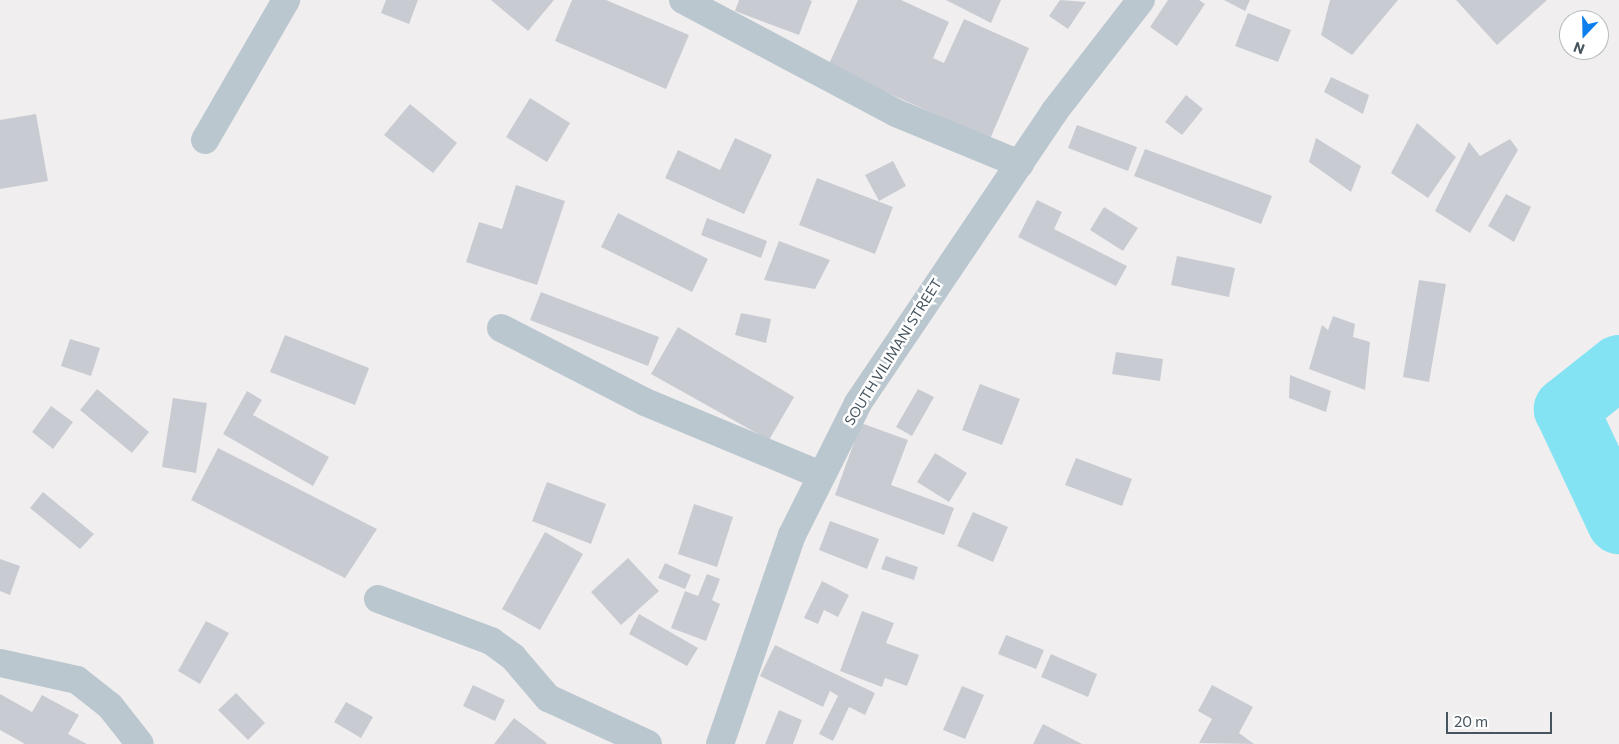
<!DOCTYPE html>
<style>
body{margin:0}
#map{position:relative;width:1619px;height:744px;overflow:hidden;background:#f1eeef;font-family:Commissioner,sans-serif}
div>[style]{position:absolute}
.river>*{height:64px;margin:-32px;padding:0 32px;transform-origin:32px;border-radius:32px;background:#84e3f2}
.building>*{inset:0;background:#c8ccd2}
.minor>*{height:28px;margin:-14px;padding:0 14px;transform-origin:14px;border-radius:14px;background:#bbc7cf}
span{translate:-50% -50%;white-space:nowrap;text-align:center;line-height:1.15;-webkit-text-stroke:5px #fff;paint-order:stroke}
.street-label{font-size:14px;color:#45545d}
.north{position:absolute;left:1559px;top:10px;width:50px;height:50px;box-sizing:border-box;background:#fff;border:1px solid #b5bbbe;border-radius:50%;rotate:201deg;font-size:14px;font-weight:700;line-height:20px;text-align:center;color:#45545d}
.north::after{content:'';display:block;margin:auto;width:18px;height:22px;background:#0d7eed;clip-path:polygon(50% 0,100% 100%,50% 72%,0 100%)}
.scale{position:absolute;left:1446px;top:712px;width:106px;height:22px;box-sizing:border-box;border:2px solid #45545d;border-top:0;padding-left:6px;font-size:15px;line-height:18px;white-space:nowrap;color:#45545d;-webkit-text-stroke:4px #fff;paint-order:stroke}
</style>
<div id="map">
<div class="river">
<div style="left:1619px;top:367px;width:68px;rotate:141.6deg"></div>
<div style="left:1566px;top:409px;width:125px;rotate:64.9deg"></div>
</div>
<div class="building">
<div style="clip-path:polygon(386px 0,418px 0,409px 24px,381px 13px)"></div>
<div style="clip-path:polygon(491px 0,554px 0,528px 31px)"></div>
<div style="clip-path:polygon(572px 0,606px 0,689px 35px,666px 89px,555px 41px)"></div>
<div style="clip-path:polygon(739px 0,809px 0,812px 1px,799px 35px,735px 11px)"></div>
<div style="clip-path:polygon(858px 0,901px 0,949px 22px,933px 58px,944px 63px,964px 19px,1029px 48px,990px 139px,828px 66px)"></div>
<div style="clip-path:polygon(946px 0,1001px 0,991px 23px)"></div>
<div style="clip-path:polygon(1060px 0,1086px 2px,1068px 29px,1049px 16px)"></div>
<div style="clip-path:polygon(1168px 0,1199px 0,1205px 4px,1177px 46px,1150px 27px)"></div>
<div style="clip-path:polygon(1224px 0,1250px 0,1245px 11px)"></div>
<div style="clip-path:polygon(1330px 0,1398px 0,1352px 55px,1321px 35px)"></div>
<div style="clip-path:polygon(1456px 0,1547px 0,1497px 45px)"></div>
<div style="clip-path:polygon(1248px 13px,1291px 30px,1278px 62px,1235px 46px)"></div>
<div style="clip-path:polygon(1331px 77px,1369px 95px,1363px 114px,1324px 92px)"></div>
<div style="clip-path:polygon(1186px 95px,1203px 109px,1182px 135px,1165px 122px)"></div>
<div style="clip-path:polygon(530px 98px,570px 123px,547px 162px,506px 137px)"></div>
<div style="clip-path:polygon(410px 104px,457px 143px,433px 173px,384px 135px)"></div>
<div style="clip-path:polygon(36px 114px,48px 181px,0 189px,0 120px)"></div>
<div style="clip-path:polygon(1417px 123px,1456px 157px,1428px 198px,1391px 173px)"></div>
<div style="clip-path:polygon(1077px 125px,1137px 147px,1128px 171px,1068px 148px)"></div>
<div style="clip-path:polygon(735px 138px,772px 155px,744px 214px,665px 178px,678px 150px,720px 170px)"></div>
<div style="clip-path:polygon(1316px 138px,1361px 166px,1351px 192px,1309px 162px)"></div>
<div style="clip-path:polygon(1510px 139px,1518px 150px,1470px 233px,1435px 211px,1469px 142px,1480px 156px)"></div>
<div style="clip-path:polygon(1145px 149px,1272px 196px,1261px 224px,1134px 176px)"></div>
<div style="clip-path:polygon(893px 161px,906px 186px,879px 201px,865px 175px)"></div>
<div style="clip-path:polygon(817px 178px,893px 207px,875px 254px,799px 225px)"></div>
<div style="clip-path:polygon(516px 185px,565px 201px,537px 285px,466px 262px,479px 222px,502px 229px)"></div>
<div style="clip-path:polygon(1506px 194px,1531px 207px,1514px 242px,1488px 226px)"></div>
<div style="clip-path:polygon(1037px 200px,1062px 212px,1054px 229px,1127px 266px,1116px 286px,1018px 237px)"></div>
<div style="clip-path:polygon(1104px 207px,1138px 228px,1123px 251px,1090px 230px)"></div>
<div style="clip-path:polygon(618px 213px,708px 259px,692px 292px,601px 247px)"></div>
<div style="clip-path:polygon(707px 218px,767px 241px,761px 258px,701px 235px)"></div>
<div style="clip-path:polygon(779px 241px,830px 260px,815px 289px,764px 280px)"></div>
<div style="clip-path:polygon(1177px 256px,1235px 268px,1229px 297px,1171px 285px)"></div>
<div style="clip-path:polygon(1419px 280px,1446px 284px,1429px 382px,1403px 377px)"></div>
<div style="clip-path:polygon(541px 292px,659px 337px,648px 366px,530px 320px)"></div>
<div style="clip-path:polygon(741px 313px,771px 319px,766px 343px,735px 335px)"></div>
<div style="clip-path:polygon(1333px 316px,1355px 324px,1353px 337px,1370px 342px,1365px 390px,1309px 369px,1322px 325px,1328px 330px)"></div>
<div style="clip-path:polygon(678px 327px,794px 397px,769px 440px,651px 374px)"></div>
<div style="clip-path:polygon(285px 335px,369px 368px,355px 405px,270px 372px)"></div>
<div style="clip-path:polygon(70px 339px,100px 348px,91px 376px,61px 366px)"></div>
<div style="clip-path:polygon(1116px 352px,1163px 359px,1160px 381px,1112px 374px)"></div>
<div style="clip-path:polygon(1290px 375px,1331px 391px,1326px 412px,1289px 398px)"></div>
<div style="clip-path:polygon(980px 384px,1020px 399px,1002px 445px,962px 430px)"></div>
<div style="clip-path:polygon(97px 389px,149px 432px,132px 453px,80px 410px)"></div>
<div style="clip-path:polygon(918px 389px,934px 397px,912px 436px,896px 427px)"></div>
<div style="clip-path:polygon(247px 391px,262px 400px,253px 415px,329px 457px,313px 486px,223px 434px)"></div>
<div style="clip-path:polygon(173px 398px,207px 403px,196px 473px,162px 467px)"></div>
<div style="clip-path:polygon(51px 406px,73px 422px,53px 449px,32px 432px)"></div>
<div style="clip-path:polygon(861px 423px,908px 440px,891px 485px,954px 508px,944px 535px,835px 495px)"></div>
<div style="clip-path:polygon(218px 448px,377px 529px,345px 578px,191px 500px)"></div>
<div style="clip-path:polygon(935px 453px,967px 473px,949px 502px,917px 482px)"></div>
<div style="clip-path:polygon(1076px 458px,1132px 479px,1122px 506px,1065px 485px)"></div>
<div style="clip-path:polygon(547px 482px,606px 504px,591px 544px,532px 521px)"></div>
<div style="clip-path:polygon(43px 492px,94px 534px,80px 549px,30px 508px)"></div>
<div style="clip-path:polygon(694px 504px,733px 517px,717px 567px,678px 554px)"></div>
<div style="clip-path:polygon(973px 512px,1008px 527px,993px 562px,957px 546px)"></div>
<div style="clip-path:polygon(830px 521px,879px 539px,867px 569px,819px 550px)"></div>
<div style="clip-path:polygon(545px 532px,583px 554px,540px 630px,502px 609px)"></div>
<div style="clip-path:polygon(886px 556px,918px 567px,914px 580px,881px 569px)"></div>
<div style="clip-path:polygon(628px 558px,659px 591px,621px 625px,591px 592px)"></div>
<div style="clip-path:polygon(0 559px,20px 566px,10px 595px,0 591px)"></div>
<div style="clip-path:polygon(665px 563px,691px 575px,685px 589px,658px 578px)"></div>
<div style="clip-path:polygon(707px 574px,720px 579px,712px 600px,720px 604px,706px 641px,671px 628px,685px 591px,698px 596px)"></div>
<div style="clip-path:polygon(822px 581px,849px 595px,838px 617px,824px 610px,818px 624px,804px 618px)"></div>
<div style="clip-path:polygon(862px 611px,894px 623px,886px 643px,919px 655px,907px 686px,885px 678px,882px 687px,840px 671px)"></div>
<div style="clip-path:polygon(639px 614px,698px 648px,687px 666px,629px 634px)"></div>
<div style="clip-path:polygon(206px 621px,229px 633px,200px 684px,178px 671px)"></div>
<div style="clip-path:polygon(1006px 635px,1044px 650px,1036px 669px,998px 654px)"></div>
<div style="clip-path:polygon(775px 645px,875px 693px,865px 715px,849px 707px,833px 741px,819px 734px,838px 696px,830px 691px,823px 707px,760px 676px)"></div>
<div style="clip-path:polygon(1051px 654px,1097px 674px,1088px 697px,1041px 677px)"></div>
<div style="clip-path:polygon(473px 685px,505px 700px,495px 721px,463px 706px)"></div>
<div style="clip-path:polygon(1212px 685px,1253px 707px,1239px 733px,1254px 744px,1199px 743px,1212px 719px,1198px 711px)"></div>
<div style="clip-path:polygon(962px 686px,984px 695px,965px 739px,943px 730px)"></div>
<div style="clip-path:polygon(236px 693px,265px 723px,248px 740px,218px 710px)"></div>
<div style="clip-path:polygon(0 694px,32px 712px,42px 695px,79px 715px,68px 734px,87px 744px,25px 744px,0 730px)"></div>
<div style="clip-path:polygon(346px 702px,373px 717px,361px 738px,334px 722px)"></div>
<div style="clip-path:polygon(779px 710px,802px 720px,793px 744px,765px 744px)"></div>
<div style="clip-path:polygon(514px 718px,547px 743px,546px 744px,494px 744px)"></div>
<div style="clip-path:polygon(1043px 724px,1082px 744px,1033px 744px)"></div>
</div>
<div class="minor">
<div style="left:683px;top:0;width:241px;rotate:27.9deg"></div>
<div style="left:896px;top:113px;width:134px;rotate:22.4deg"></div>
<div style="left:205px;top:140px;width:162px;rotate:-59.9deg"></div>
<div style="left:501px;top:328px;width:162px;rotate:27.2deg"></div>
<div style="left:645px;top:402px;width:190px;rotate:22.6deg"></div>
<div style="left:378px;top:599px;width:121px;rotate:20.4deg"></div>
<div style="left:491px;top:641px;width:27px;rotate:36deg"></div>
<div style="left:513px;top:657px;width:54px;rotate:49.5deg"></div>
<div style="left:548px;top:698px;width:110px;rotate:24.7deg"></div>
<div style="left:0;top:663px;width:79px;rotate:12.4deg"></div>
<div style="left:77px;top:680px;width:42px;rotate:38.2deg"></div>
<div style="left:110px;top:706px;width:48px;rotate:51.7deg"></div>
<div style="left:720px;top:744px;width:221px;rotate:-71deg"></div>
<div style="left:792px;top:535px;width:148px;rotate:-63.4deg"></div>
<div style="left:858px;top:403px;width:351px;rotate:-56deg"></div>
<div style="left:1054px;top:112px;width:142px;rotate:-52.2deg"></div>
</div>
<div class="street-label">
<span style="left:893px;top:352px;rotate:-58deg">SOUTH VILIMANI STREET</span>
</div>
<div class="north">N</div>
<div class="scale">20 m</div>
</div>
